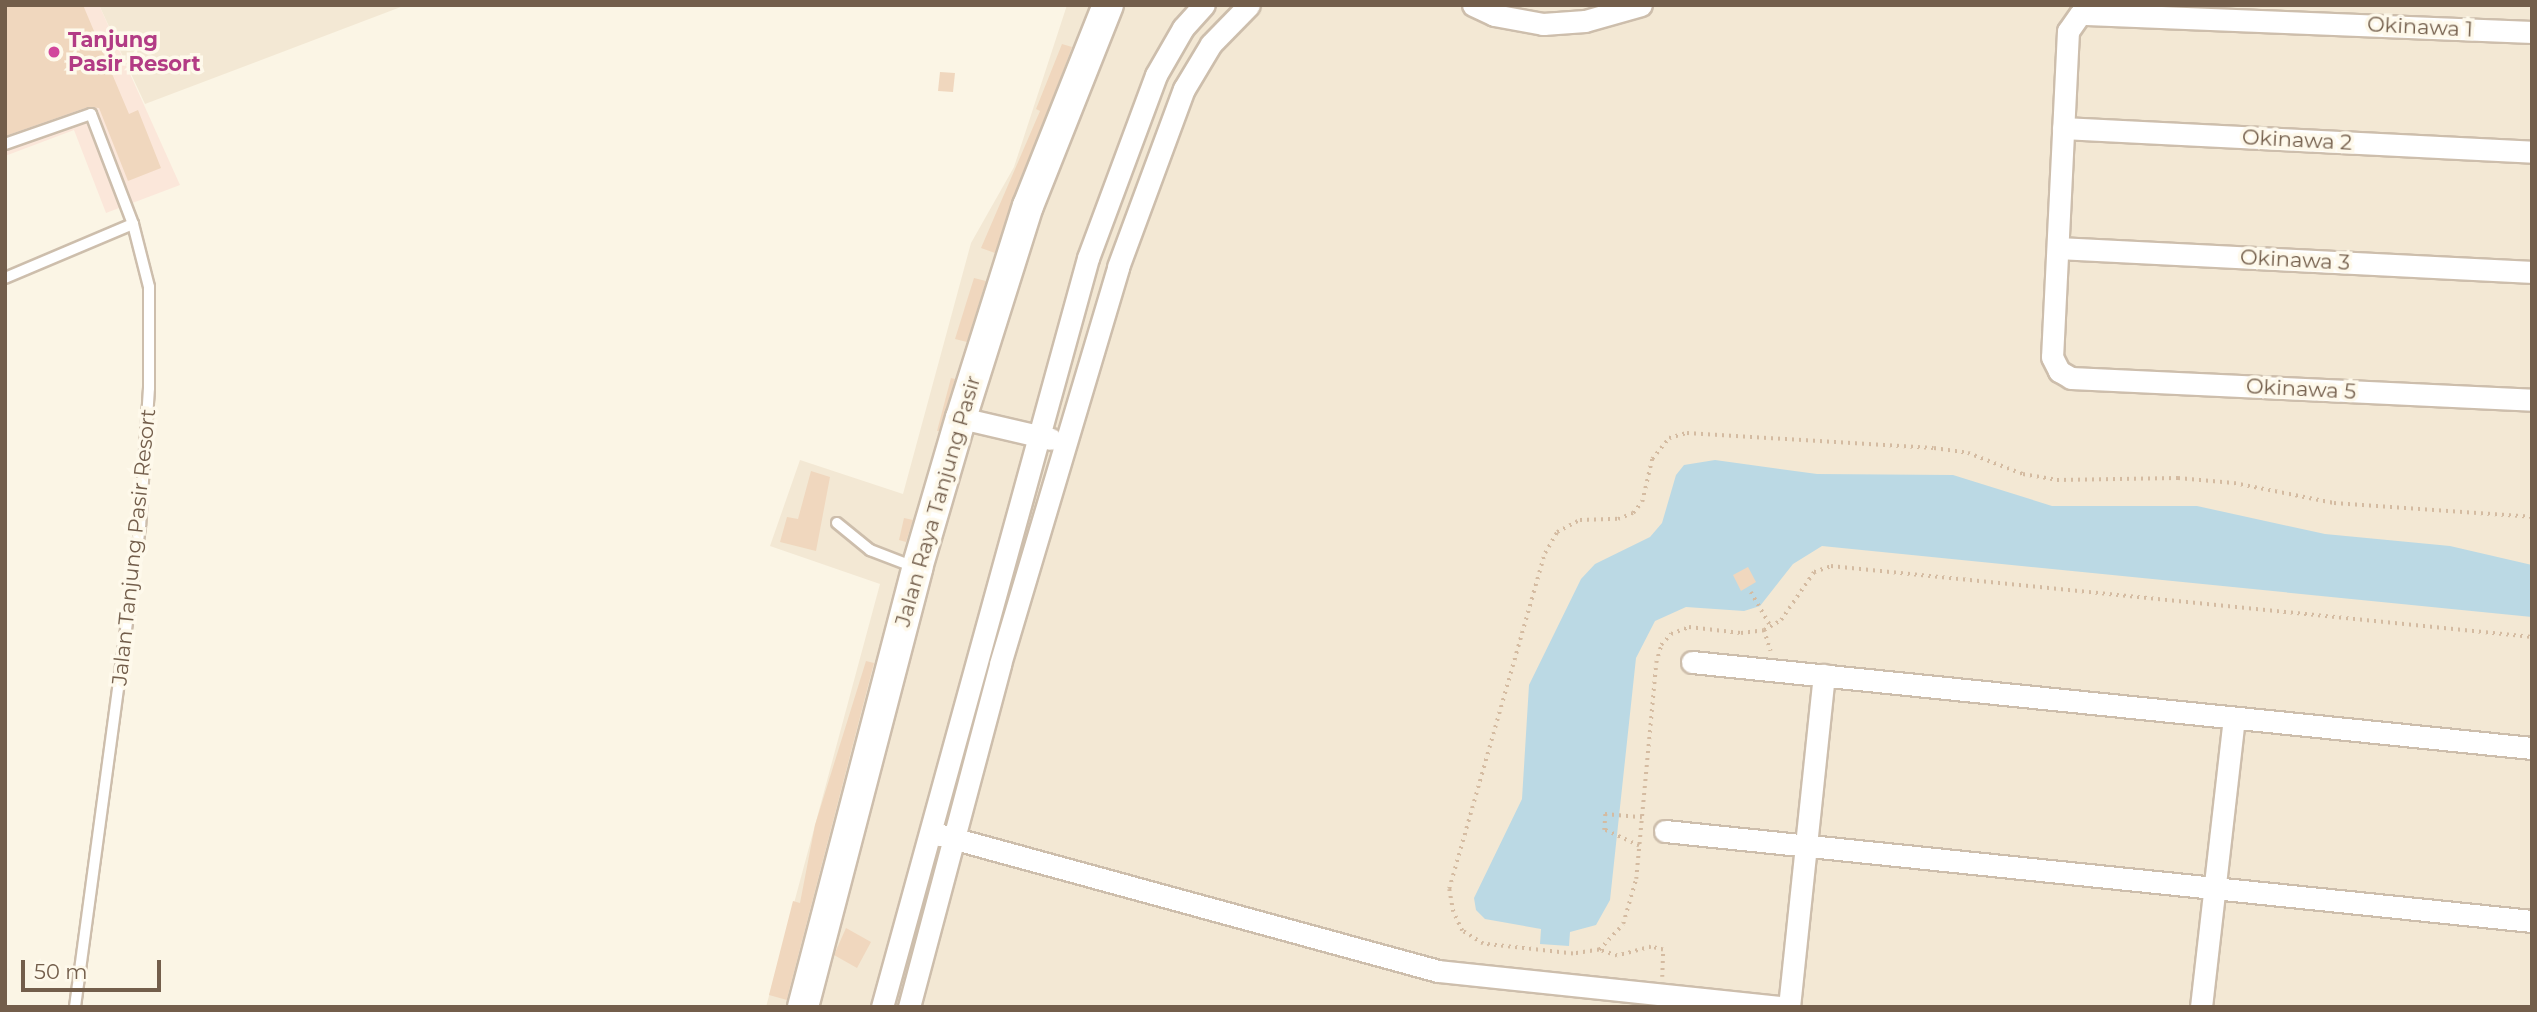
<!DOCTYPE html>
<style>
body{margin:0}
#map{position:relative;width:2537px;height:1012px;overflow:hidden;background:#fbf5e5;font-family:Montserrat,sans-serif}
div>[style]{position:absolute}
.residential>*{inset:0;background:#f3e8d4}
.commercial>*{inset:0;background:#fbe7da}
.water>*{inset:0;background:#bbd9e4}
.building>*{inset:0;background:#f0d7be}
.path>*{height:3.5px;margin-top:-1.75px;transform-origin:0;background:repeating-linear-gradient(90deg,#d4bba1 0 2px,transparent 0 7px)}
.roads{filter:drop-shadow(2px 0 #cdbeac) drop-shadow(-2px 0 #cdbeac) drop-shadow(0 2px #cdbeac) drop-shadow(0 -2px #cdbeac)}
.lane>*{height:10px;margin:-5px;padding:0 5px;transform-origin:5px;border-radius:5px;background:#fff}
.street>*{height:21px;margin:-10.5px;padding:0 10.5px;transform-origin:10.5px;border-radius:10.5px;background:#fff}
.secondary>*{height:30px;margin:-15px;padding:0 15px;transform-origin:15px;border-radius:15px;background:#fff}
.dots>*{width:19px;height:19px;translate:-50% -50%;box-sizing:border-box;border:4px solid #fef9eb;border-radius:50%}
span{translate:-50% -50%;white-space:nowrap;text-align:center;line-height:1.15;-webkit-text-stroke:7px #fef9eb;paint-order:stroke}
.street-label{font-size:21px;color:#735e4b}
.hotel-label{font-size:21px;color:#b23c85;font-weight:700}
.left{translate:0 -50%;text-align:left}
.frame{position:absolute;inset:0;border:7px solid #735e4b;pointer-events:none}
.scale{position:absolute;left:21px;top:960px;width:140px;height:32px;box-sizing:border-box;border:4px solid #735e4b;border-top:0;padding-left:9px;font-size:21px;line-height:24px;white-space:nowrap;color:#735e4b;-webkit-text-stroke:5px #fef9eb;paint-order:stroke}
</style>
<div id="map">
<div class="residential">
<div style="clip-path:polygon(99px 5px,406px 5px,145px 104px)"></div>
<div style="clip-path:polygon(1067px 5px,2532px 5px,2532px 1007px,766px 1007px,880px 584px,770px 546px,800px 460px,903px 494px,971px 243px,1014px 167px)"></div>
</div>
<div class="commercial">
<div style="clip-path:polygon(5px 5px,99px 5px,180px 185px,106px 213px,74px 130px,5px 156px)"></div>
</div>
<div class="water">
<div style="clip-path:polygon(1715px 460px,1817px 474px,1953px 475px,2052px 506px,2197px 506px,2325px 534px,2450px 546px,2532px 565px,2532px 617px,1822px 546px,1793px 564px,1760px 606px,1744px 611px,1686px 607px,1655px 621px,1636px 658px,1610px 900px,1596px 925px,1570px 932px,1569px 946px,1540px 944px,1541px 929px,1485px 919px,1476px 910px,1474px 898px,1522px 799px,1529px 685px,1581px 579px,1595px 564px,1650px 537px,1662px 523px,1676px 475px,1684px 465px)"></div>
</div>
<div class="building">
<div style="clip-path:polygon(5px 5px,83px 5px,129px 114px,138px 110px,161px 168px,128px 181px,99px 108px,88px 107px,5px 136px)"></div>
<div style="clip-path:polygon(1062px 44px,1072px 47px,995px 253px,981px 248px,1040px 111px,1036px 109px)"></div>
<div style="clip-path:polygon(940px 72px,955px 73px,953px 92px,938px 91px)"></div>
<div style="clip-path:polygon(974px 278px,986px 281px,967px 342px,955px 339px)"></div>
<div style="clip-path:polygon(951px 378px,955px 379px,939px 431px,937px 431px)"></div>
<div style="clip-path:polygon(811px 471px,830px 477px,816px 551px,780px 542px,787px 517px,798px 519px)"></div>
<div style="clip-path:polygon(904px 518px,913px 520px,906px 542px,899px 540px)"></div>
<div style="clip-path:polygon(1748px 567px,1756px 582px,1741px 591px,1733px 575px)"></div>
<div style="clip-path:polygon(866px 661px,874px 663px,788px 995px,787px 1000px,769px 995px,793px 901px,800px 903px,815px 825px)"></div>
<div style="clip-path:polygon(846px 928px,871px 942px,857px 968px,834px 955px)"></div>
</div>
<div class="path">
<div style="left:1751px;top:592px;width:39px;rotate:60deg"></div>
<div style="left:1764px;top:630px;width:22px;rotate:72deg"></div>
<div style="left:1639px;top:846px;width:38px;rotate:-155deg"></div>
<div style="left:1604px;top:830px;width:16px;rotate:-86deg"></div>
<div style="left:1605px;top:814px;width:37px;rotate:5deg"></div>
<div style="left:1599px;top:950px;width:35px;rotate:-47deg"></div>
<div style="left:1623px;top:924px;width:47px;rotate:-73.9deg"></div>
<div style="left:1636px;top:879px;width:217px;rotate:-84.7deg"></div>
<div style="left:1656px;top:663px;width:19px;rotate:-74deg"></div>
<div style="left:1661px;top:645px;width:15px;rotate:-48deg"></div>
<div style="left:1671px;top:634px;width:19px;rotate:-21deg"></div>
<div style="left:1689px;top:627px;width:52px;rotate:6.6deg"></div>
<div style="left:1741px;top:633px;width:23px;rotate:-7deg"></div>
<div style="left:1764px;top:630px;width:20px;rotate:-30deg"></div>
<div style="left:1781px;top:620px;width:58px;rotate:-55.5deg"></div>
<div style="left:1814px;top:572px;width:18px;rotate:-19deg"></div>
<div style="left:1831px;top:566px;width:705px;rotate:5.78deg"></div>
<div style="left:1662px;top:977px;width:27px;rotate:-88deg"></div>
<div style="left:1663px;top:950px;width:12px;rotate:-166deg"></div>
<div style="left:1651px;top:947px;width:35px;rotate:165deg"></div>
<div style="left:1617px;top:956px;width:19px;rotate:-162deg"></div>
<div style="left:1599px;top:950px;width:26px;rotate:171deg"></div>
<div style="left:1573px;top:954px;width:91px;rotate:-173.7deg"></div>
<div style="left:1483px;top:944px;width:25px;rotate:-148deg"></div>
<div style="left:1462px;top:931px;width:21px;rotate:-115deg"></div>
<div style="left:1453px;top:912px;width:23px;rotate:-100deg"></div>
<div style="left:1449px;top:889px;width:349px;rotate:-74.1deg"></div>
<div style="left:1545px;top:553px;width:24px;rotate:-60deg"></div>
<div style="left:1557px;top:532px;width:26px;rotate:-28deg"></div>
<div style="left:1580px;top:520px;width:38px;rotate:-2deg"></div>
<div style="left:1618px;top:519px;width:16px;rotate:-22deg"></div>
<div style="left:1633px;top:513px;width:14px;rotate:-51deg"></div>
<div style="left:1642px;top:502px;width:44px;rotate:-76.9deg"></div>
<div style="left:1652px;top:459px;width:27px;rotate:-51deg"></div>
<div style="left:1669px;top:438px;width:19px;rotate:-16deg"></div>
<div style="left:1687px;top:433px;width:247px;rotate:3.5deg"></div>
<div style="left:1934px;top:448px;width:34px;rotate:8deg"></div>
<div style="left:1968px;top:453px;width:59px;rotate:20.9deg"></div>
<div style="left:2023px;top:474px;width:35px;rotate:10deg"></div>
<div style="left:2057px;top:480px;width:121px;rotate:-0.9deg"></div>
<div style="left:2178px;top:478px;width:56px;rotate:5.1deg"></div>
<div style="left:2234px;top:483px;width:102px;rotate:11.3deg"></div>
<div style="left:2334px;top:503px;width:198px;rotate:4deg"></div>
</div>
<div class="roads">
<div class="lane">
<div style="left:5px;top:144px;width:91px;rotate:-19.2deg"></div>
<div style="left:91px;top:114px;width:118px;rotate:69.1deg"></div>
<div style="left:5px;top:278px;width:139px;rotate:-22.9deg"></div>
<div style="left:133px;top:224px;width:65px;rotate:75.7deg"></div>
<div style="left:149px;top:287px;width:101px;rotate:90deg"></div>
<div style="left:149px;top:388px;width:138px;rotate:93.7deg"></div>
<div style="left:140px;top:526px;width:485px;rotate:97.7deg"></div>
<div style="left:837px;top:523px;width:43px;rotate:39.3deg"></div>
<div style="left:870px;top:550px;width:47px;rotate:21.1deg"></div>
</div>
<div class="street">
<div style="left:1473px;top:5px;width:23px;rotate:25deg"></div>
<div style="left:1494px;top:15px;width:50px;rotate:10.4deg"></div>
<div style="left:1543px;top:24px;width:42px;rotate:-4.1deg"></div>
<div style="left:1585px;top:21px;width:58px;rotate:-15.9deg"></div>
<div style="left:2532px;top:32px;width:452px;rotate:-177.7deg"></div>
<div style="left:2080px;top:14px;width:21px;rotate:125deg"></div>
<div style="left:2068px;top:31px;width:326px;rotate:92.8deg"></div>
<div style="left:2052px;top:357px;width:16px;rotate:63deg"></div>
<div style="left:2059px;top:371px;width:14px;rotate:30deg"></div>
<div style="left:2071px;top:378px;width:462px;rotate:2.7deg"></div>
<div style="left:2063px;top:128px;width:470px;rotate:2.9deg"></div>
<div style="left:2058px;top:248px;width:475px;rotate:2.9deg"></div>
<div style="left:961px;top:418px;width:92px;rotate:13.1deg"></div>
<div style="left:1692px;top:662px;width:844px;rotate:5.85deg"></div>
<div style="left:1665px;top:831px;width:872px;rotate:5.93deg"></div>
<div style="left:941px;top:835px;width:515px;rotate:15.3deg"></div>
<div style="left:1438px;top:971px;width:347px;rotate:6deg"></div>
<div style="left:882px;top:1007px;width:777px;rotate:-74.62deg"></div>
<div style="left:1088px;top:258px;width:195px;rotate:-69.6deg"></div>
<div style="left:1156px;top:75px;width:54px;rotate:-60.1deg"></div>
<div style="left:1183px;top:28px;width:31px;rotate:-48deg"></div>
<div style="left:909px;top:1007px;width:355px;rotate:-75.1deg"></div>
<div style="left:1000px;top:664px;width:414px;rotate:-73.4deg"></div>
<div style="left:1118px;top:267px;width:190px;rotate:-69.7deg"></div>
<div style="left:1184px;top:89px;width:52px;rotate:-59deg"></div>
<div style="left:1211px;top:44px;width:54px;rotate:-45.7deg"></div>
<div style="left:1789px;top:1007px;width:334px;rotate:-84deg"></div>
<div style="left:2201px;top:1007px;width:291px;rotate:-83.5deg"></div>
</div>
<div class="secondary">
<div style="left:803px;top:1007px;width:454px;rotate:-75.4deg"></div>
<div style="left:917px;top:568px;width:156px;rotate:-73.7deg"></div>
<div style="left:961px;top:418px;width:222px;rotate:-72.5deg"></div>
<div style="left:1028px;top:206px;width:216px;rotate:-68.3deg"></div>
</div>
</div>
<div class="dots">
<div style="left:54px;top:52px;background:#d1479c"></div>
</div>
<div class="street-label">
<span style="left:2420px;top:27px;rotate:3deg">Okinawa 1</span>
<span style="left:2297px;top:140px;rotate:3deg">Okinawa 2</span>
<span style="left:2295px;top:260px;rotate:3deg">Okinawa 3</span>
<span style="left:2301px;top:389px;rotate:3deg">Okinawa 5</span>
<span style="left:938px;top:501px;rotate:-74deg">Jalan Raya Tanjung Pasir</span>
<span style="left:134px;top:547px;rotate:-84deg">Jalan Tanjung Pasir Resort</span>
</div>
<div class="hotel-label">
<span class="left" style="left:68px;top:52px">Tanjung<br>Pasir Resort</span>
</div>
<div class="frame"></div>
<div class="scale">50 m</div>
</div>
